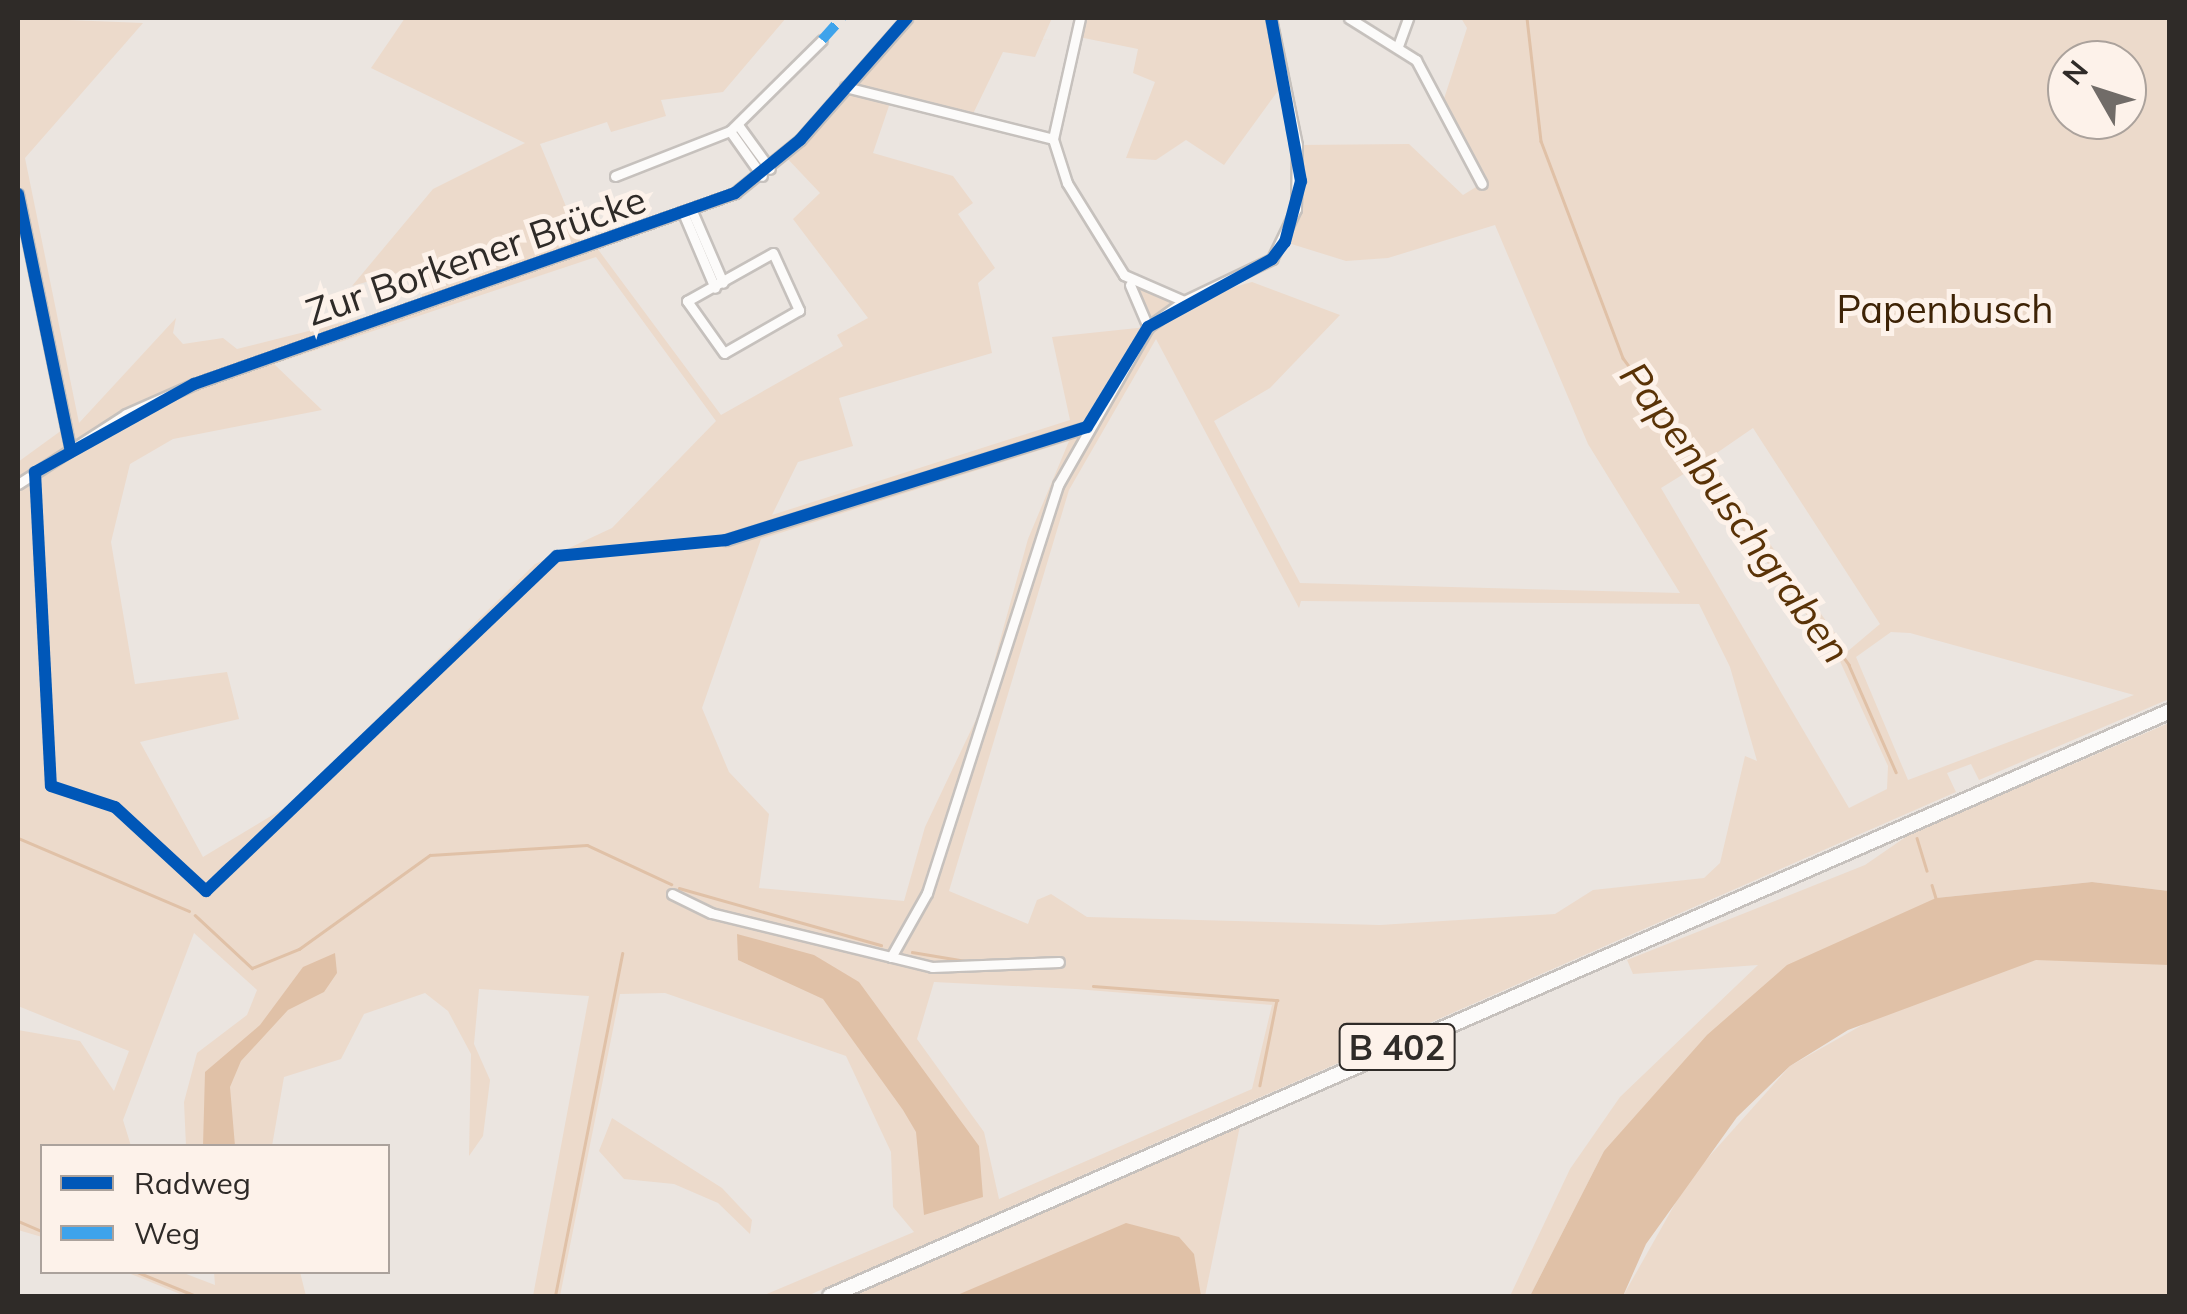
<!DOCTYPE html>
<meta charset="utf-8">
<style>
body{margin:0}
#map{position:relative;width:2187px;height:1314px;overflow:hidden;background:#ebe5e0;font-family:Mulish,sans-serif}
div>[style]{position:absolute}
.green>*{inset:0;background:#ecdacb}
.water>*{inset:0;background:#e0c1a7}
.stream>*{height:2.5px;margin:-1.25px;padding:0 1.25px;transform-origin:1.25px;border-radius:1.25px;background:#e0c1a7}
.roads{filter:drop-shadow(2px 0 #c6c1bd) drop-shadow(-2px 0 #c6c1bd) drop-shadow(0 2px #c6c1bd) drop-shadow(0 -2px #c6c1bd)}
.minor>*{height:9px;margin:-4.5px;padding:0 4.5px;transform-origin:4.5px;border-radius:4.5px;background:#fcfbfa}
.primary>*{height:14px;margin:-7px;padding:0 7px;transform-origin:7px;border-radius:7px;background:#fcfbfa}
.quiet>*{height:10px;margin-top:-5px;transform-origin:0;background:repeating-linear-gradient(90deg,#3ea3eb 0 20px,transparent 0 30px)}
.cycleway>*{height:12px;margin:-6px;padding:0 6px;transform-origin:6px;border-radius:6px;background:#0057b8}
span{translate:-50% -50%;white-space:nowrap;text-align:center;line-height:1.15;-webkit-text-stroke:10px #fdf2ea;paint-order:stroke}
.shield-label span{padding:2px 8px;background:#fdf2ea;border:2px solid;border-radius:8px;-webkit-text-stroke-width:0}
.shield-label{font-size:35px;color:#2f2b28;font-weight:700}
.street-label{font-size:38px;color:#2f2b28}
.park-label{font-size:38px;color:#3e2306}
.water-label{font-size:40px;color:#5a3307;font-style:italic}
.frame{position:absolute;inset:0;border:20px solid #2f2b28;pointer-events:none}
.legend{position:absolute;left:40px;top:1144px;width:350px;height:130px;box-sizing:border-box;background:#fdf2ea;border:2px solid #aba29c;margin:0;padding:12px 18px;list-style:none;font-size:30px;color:#2f2b28}
.legend li{display:flex;align-items:center;gap:20px;height:50px}
.legend b{width:50px;border:2px solid #aba29c}
.north{position:absolute;left:2047px;top:40px;width:100px;height:100px;box-sizing:border-box;background:#fdf2ea;border:2px solid #aba29c;border-radius:50%;rotate:309deg;font-size:28px;font-weight:700;line-height:40px;text-align:center;color:#2f2b28}
.north::after{content:'';display:block;margin:auto;width:35px;height:45px;background:#716c68;clip-path:polygon(50% 0,100% 100%,50% 72%,0 100%)}
</style>
<div id="map">
<div class="green">
<div style="clip-path:polygon(evenodd,18px 18px,143px 23px,25px 158px,79px 423px,176px 318px,173px 333px,183px 344px,223px 338px,237px 349px,424px 302px,412px 269px,352px 286px,433px 189px,525px 143px,371px 68px,405px 18px,786px 18px,723px 92px,661px 100px,666px 116px,611px 132px,607px 122px,540px 144px,585px 252px,597px 248px,721px 415px,843px 346px,837px 335px,868px 318px,793px 219px,820px 193px,784px 155px,907px 18px,1052px 18px,1035px 57px,1003px 52px,971px 118px,891px 100px,873px 153px,953px 176px,973px 203px,958px 214px,995px 268px,978px 283px,992px 353px,839px 398px,853px 446px,798px 462px,772px 515px,1070px 420px,1052px 337px,1147px 327px,1124px 275px,1184px 301px,1252px 282px,1340px 315px,1270px 388px,1214px 421px,1300px 583px,1680px 593px,1588px 444px,1495px 225px,1388px 258px,1346px 261px,1285px 242px,1297px 145px,1409px 144px,1463px 195px,1481px 184px,1441px 108px,1467px 28px,1461px 18px,2169px 18px,2169px 699px,1979px 780px,1971px 764px,1947px 773px,1956px 792px,807px 1296px,762px 1296px,914px 1232px,893px 1207px,891px 1152px,846px 1056px,665px 993px,620px 994px,560px 1296px,533px 1296px,589px 996px,479px 989px,474px 1044px,490px 1080px,483px 1136px,469px 1156px,471px 1054px,448px 1011px,425px 993px,364px 1014px,341px 1059px,284px 1077px,272px 1146px,186px 1146px,184px 1102px,197px 1053px,247px 1015px,257px 990px,194px 933px,123px 1120px,131px 1146px,42px 1146px,42px 1237px,18px 1230px,18px 1030px,80px 1041px,114px 1091px,129px 1051px,18px 1006px,18px 462px,62px 430px,18px 217px,18px 18px,2067px 60px,2127px 60px,2127px 120px,2067px 120px,2067px 60px,18px 18px,596px 257px,716px 421px,612px 528px,535px 564px,289px 805px,203px 857px,140px 742px,239px 719px,227px 672px,135px 684px,111px 542px,130px 464px,173px 439px,322px 410px,274px 364px,596px 257px,18px 18px,1156px 339px,1299px 608px,1301px 601px,1699px 604px,1730px 667px,1757px 761px,1745px 756px,1720px 863px,1704px 878px,1593px 890px,1555px 914px,1380px 925px,1087px 917px,1051px 894px,1037px 900px,1028px 924px,949px 891px,1069px 490px,1156px 339px,18px 18px,1753px 428px,1880px 624px,1848px 651px,1708px 459px,1753px 428px,18px 18px,1069px 441px,1028px 539px,981px 709px,925px 827px,904px 901px,759px 888px,769px 814px,729px 772px,702px 708px,761px 539px,1069px 441px,18px 18px,1695px 467px,1838px 657px,1888px 766px,1887px 789px,1849px 808px,1661px 488px,1695px 467px,18px 18px,1891px 632px,1910px 633px,2134px 695px,1908px 780px,1856px 657px,1891px 632px,18px 18px,934px 982px,1076px 989px,1272px 1005px,1252px 1089px,999px 1199px,984px 1132px,917px 1039px,934px 982px)"></div>
<div style="clip-path:polygon(1080px 18px,1271px 18px,1285px 81px,1224px 165px,1186px 140px,1156px 160px,1126px 158px,1155px 82px,1133px 73px,1138px 49px,1074px 36px)"></div>
<div style="clip-path:polygon(2169px 723px,2169px 891px,2092px 882px,1936px 898px,1604px 1151px,1530px 1296px,1510px 1296px,1570px 1169px,1620px 1097px,1758px 965px,1633px 974px,1627px 960px,1865px 865px,1910px 834px)"></div>
<div style="clip-path:polygon(2152px 959px,2169px 965px,2169px 1296px,1623px 1296px,1689px 1179px,1790px 1066px,1901px 1003px,1968px 978px,2036px 960px)"></div>
<div style="clip-path:polygon(1242px 1116px,1205px 1296px,829px 1296px)"></div>
<div style="clip-path:polygon(612px 1118px,722px 1188px,752px 1220px,750px 1234px,718px 1203px,674px 1184px,624px 1179px,599px 1151px)"></div>
<div style="clip-path:polygon(126px 1272px,181px 1272px,215px 1285px,214px 1272px,300px 1272px,306px 1296px,185px 1296px)"></div>
</div>
<div class="water">
<div style="clip-path:polygon(2092px 882px,2169px 891px,2169px 965px,2036px 960px,1848px 1030px,1790px 1066px,1737px 1117px,1646px 1244px,1623px 1296px,1530px 1296px,1604px 1151px,1707px 1035px,1787px 965px,1936px 898px)"></div>
<div style="clip-path:polygon(737px 934px,814px 955px,859px 982px,979px 1146px,983px 1197px,924px 1215px,916px 1132px,903px 1110px,823px 999px,738px 960px)"></div>
<div style="clip-path:polygon(335px 953px,337px 973px,324px 992px,288px 1010px,241px 1061px,230px 1087px,235px 1146px,203px 1146px,205px 1072px,260px 1025px,303px 967px)"></div>
<div style="clip-path:polygon(1126px 1223px,1179px 1237px,1194px 1254px,1201px 1296px,955px 1296px)"></div>
</div>
<div class="stream">
<div style="left:1527px;top:18px;width:124px;rotate:83.5deg"></div>
<div style="left:1541px;top:141px;width:232px;rotate:69.3deg"></div>
<div style="left:1623px;top:358px;width:381px;rotate:53.6deg"></div>
<div style="left:1849px;top:665px;width:117px;rotate:66.3deg"></div>
<div style="left:18px;top:838px;width:186px;rotate:23.1deg"></div>
<div style="left:1917px;top:838px;width:34px;rotate:73deg"></div>
<div style="left:1932px;top:885px;width:14px;rotate:73deg"></div>
<div style="left:679px;top:888px;width:210px;rotate:15.8deg"></div>
<div style="left:195px;top:915px;width:78px;rotate:42.9deg"></div>
<div style="left:252px;top:968px;width:51px;rotate:-22deg"></div>
<div style="left:299px;top:949px;width:161px;rotate:-35.7deg"></div>
<div style="left:430px;top:855px;width:157px;rotate:-3.6deg"></div>
<div style="left:587px;top:845px;width:93px;rotate:24.9deg"></div>
<div style="left:912px;top:952px;width:54px;rotate:9.6deg"></div>
<div style="left:1093px;top:986px;width:185px;rotate:4.4deg"></div>
<div style="left:1277px;top:1000px;width:87px;rotate:101.3deg"></div>
<div style="left:18px;top:1221px;width:26px;rotate:23deg"></div>
<div style="left:137px;top:1272px;width:64px;rotate:22.1deg"></div>
<div style="left:555px;top:1296px;width:349px;rotate:-78.9deg"></div>
</div>
<div class="roads">
<div class="minor">
<div style="left:1080px;top:18px;width:124px;rotate:102.6deg"></div>
<div style="left:1053px;top:139px;width:46px;rotate:72.3deg"></div>
<div style="left:1067px;top:183px;width:108px;rotate:58.2deg"></div>
<div style="left:1124px;top:275px;width:65px;rotate:23.4deg"></div>
<div style="left:1184px;top:301px;width:98px;rotate:-25.5deg"></div>
<div style="left:1272px;top:259px;width:55px;rotate:-64.4deg"></div>
<div style="left:1296px;top:209px;width:64px;rotate:-89.1deg"></div>
<div style="left:1297px;top:145px;width:130px;rotate:-101.6deg"></div>
<div style="left:1349px;top:18px;width:79px;rotate:32.1deg"></div>
<div style="left:1416px;top:60px;width:140px;rotate:62deg"></div>
<div style="left:1398px;top:46px;width:30px;rotate:-70deg"></div>
<div style="left:845px;top:87px;width:214px;rotate:14deg"></div>
<div style="left:738px;top:125px;width:54px;rotate:54deg"></div>
<div style="left:730px;top:131px;width:55px;rotate:54.6deg"></div>
<div style="left:615px;top:176px;width:123px;rotate:-21.4deg"></div>
<div style="left:730px;top:131px;width:129px;rotate:-44.7deg"></div>
<div style="left:18px;top:194px;width:259px;rotate:78.4deg"></div>
<div style="left:692px;top:211px;width:78px;rotate:66.7deg"></div>
<div style="left:684px;top:215px;width:79px;rotate:67deg"></div>
<div style="left:773px;top:253px;width:63px;rotate:65.5deg"></div>
<div style="left:799px;top:310px;width:86px;rotate:150.2deg"></div>
<div style="left:724px;top:353px;width:64px;rotate:-125.4deg"></div>
<div style="left:687px;top:301px;width:98px;rotate:-29.2deg"></div>
<div style="left:1130px;top:285px;width:46px;rotate:66.8deg"></div>
<div style="left:18px;top:484px;width:129px;rotate:-32.9deg"></div>
<div style="left:126px;top:414px;width:74px;rotate:-23.8deg"></div>
<div style="left:194px;top:384px;width:574px;rotate:-19.45deg"></div>
<div style="left:735px;top:193px;width:84px;rotate:-39.2deg"></div>
<div style="left:800px;top:140px;width:162px;rotate:-48.7deg"></div>
<div style="left:726px;top:540px;width:378px;rotate:-17.4deg"></div>
<div style="left:672px;top:894px;width:43px;rotate:26deg"></div>
<div style="left:711px;top:913px;width:228px;rotate:13.7deg"></div>
<div style="left:932px;top:967px;width:127px;rotate:-2.3deg"></div>
<div style="left:891px;top:957px;width:73px;rotate:-60.6deg"></div>
<div style="left:927px;top:893px;width:429px;rotate:-72.2deg"></div>
<div style="left:1058px;top:485px;width:182px;rotate:-60.3deg"></div>
<div style="left:1148px;top:327px;width:44px;rotate:-35.8deg"></div>
</div>
<div class="primary">
<div style="left:830px;top:1296px;width:1462px;rotate:-23.58deg"></div>
</div>
</div>
<div class="quiet">
<div style="left:822px;top:40px;width:30px;rotate:-48deg"></div>
</div>
<div class="cycleway">
<div style="left:907px;top:18px;width:162px;rotate:131.3deg"></div>
<div style="left:800px;top:140px;width:84px;rotate:140.8deg"></div>
<div style="left:735px;top:193px;width:574px;rotate:160.55deg"></div>
<div style="left:194px;top:384px;width:182px;rotate:151deg"></div>
<div style="left:35px;top:472px;width:314px;rotate:87.1deg"></div>
<div style="left:51px;top:786px;width:67px;rotate:18.2deg"></div>
<div style="left:115px;top:807px;width:124px;rotate:42.7deg"></div>
<div style="left:206px;top:891px;width:485px;rotate:-43.7deg"></div>
<div style="left:557px;top:556px;width:170px;rotate:-5.4deg"></div>
<div style="left:726px;top:540px;width:378px;rotate:-17.4deg"></div>
<div style="left:1087px;top:427px;width:117px;rotate:-58.6deg"></div>
<div style="left:1148px;top:327px;width:141px;rotate:-28.7deg"></div>
<div style="left:1272px;top:259px;width:21px;rotate:-53deg"></div>
<div style="left:1285px;top:242px;width:63px;rotate:-75.3deg"></div>
<div style="left:1301px;top:181px;width:166px;rotate:-100.4deg"></div>
<div style="left:18px;top:194px;width:259px;rotate:78.4deg"></div>
</div>
<div class="shield-label">
<span style="left:1397px;top:1047px">B 402</span>
</div>
<div class="street-label">
<span style="left:476px;top:256px;rotate:-19deg">Zur Borkener Brücke</span>
</div>
<div class="park-label">
<span style="left:1945px;top:310px">Papenbusch</span>
</div>
<div class="water-label">
<span style="left:1736px;top:512px;rotate:54deg">Papenbuschgraben</span>
</div>
<div class="frame"></div>
<ul class="legend">
<li><b style="height:12px;background:#0057b8"></b>Radweg</li>
<li><b style="height:12px;background:#3ea3eb"></b>Weg</li>
</ul>
<div class="north">N</div>
</div>
